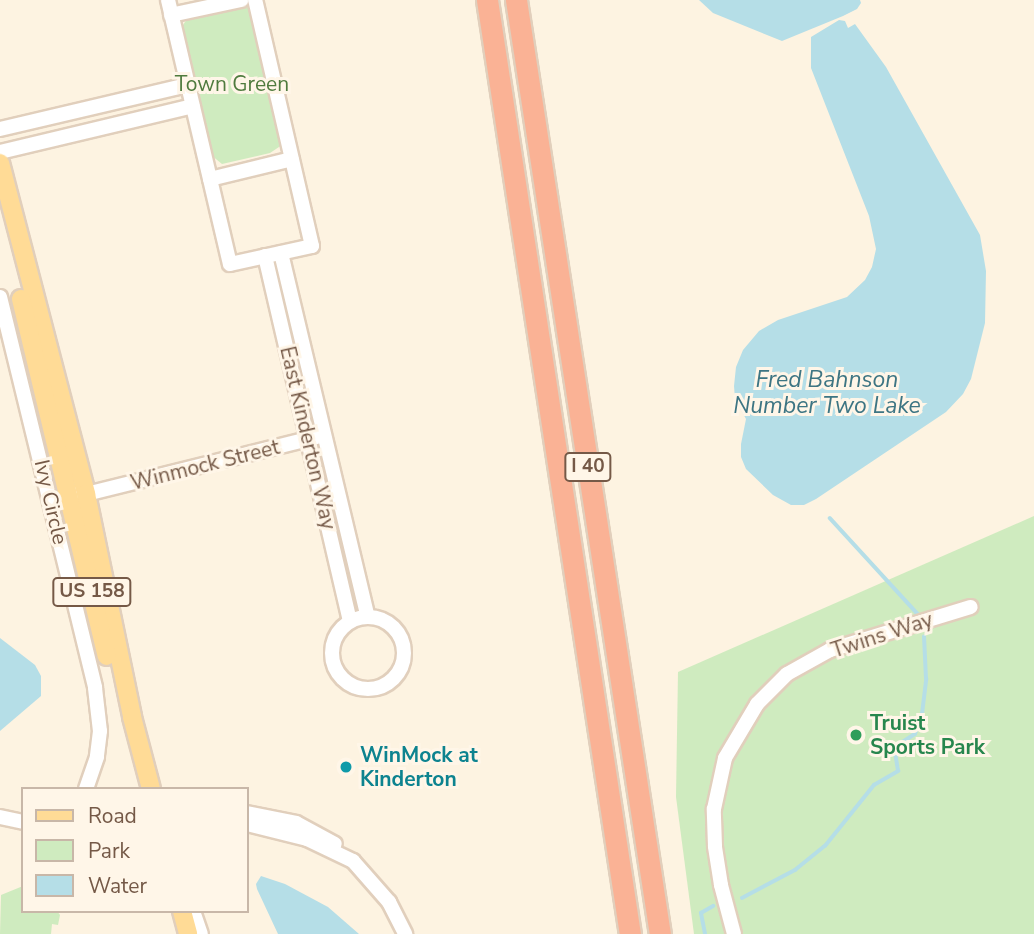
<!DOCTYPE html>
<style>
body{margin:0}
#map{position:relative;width:1034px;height:934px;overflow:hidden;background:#fdf3e1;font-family:"Nunito Sans",sans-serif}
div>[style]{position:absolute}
.green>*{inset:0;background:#cfebbf}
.water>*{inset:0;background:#b5dee7}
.stream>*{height:3.5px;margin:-1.75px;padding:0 1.75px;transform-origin:1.75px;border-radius:1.75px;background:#b5dee7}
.roads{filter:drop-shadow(2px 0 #e1cfbc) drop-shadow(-2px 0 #e1cfbc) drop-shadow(0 2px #e1cfbc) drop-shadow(0 -2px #e1cfbc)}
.minor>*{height:14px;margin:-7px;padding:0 7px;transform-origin:7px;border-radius:7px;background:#fff}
.minor>.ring{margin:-7px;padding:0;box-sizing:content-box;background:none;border:14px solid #fff;border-radius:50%}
.major>*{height:18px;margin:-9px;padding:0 9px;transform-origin:9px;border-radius:9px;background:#ffdb96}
.highway>*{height:21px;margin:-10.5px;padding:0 10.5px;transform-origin:10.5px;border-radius:10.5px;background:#fab295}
.dots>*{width:19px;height:19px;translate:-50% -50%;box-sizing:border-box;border:4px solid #fff6e8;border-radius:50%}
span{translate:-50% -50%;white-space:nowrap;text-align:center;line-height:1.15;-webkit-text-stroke:6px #fff6e8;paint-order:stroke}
.shield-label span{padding:2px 5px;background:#fff6e8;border:2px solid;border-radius:5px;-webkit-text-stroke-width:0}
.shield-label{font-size:19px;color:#755947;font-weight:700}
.park-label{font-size:21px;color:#4f7b3e}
.street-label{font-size:21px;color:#755947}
.leisure-label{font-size:21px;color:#27864d;font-weight:700}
.left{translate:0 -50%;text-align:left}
.culture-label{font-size:21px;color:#0d838f;font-weight:700}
.water-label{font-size:23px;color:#3d7583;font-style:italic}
.legend{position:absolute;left:21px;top:787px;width:228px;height:126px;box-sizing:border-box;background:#fff6e8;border:2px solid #c8b7a8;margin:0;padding:9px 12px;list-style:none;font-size:21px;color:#755947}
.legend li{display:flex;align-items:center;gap:14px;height:35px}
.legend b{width:35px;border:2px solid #c8b7a8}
</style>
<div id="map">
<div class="green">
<div style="clip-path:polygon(242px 4px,250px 9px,282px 145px,270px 153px,222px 164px,211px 155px,181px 28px,189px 16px)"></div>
<div style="clip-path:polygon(1034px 516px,1034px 934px,694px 934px,676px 797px,678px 672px)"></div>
<div style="clip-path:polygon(23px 886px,23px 911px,57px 911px,60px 915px,58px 925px,52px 924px,51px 934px,0 934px,1px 895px)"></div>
</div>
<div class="water">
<div style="clip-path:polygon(699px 0,860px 0,861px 3px,857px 9px,843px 16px,782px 41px,713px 13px)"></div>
<div style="clip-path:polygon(839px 20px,845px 21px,848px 28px,855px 24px,886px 67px,980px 235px,986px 271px,985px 323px,971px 379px,963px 394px,946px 412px,816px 499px,804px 505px,791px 505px,773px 495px,746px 469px,741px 457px,741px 444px,746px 419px,735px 399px,734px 386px,736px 367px,743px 350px,759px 331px,778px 320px,847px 297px,865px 280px,872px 267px,876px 249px,869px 216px,811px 68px,811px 37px)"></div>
<div style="clip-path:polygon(0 638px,35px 665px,41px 676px,41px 696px,0 731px)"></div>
<div style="clip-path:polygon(261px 876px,285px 884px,328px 907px,359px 934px,278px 934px,257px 889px,256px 884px)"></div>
</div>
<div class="stream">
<div style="left:830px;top:518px;width:130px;rotate:47.5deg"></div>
<div style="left:742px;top:898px;width:60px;rotate:-27.8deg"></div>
<div style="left:795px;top:870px;width:38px;rotate:-39deg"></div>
<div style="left:825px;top:846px;width:78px;rotate:-51.2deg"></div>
<div style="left:874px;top:785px;width:28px;rotate:-30deg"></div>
<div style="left:898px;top:771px;width:19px;rotate:-99deg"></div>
<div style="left:895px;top:752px;width:8px;rotate:-67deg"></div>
<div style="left:898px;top:745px;width:20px;rotate:-33deg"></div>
<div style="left:915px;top:734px;width:21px;rotate:-71deg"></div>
<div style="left:922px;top:714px;width:35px;rotate:-83deg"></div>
<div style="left:926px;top:679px;width:42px;rotate:-92.7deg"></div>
<div style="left:705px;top:934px;width:21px;rotate:-101deg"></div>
<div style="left:701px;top:913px;width:14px;rotate:-30deg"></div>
</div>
<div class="roads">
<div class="minor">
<div style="left:168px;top:0;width:271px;rotate:76.8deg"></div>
<div style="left:230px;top:264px;width:84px;rotate:-12.4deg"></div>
<div style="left:312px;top:246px;width:253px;rotate:-103deg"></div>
<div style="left:171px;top:15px;width:72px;rotate:-12.1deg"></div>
<div style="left:0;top:129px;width:193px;rotate:-13.2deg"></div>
<div style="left:0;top:152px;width:198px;rotate:-13.4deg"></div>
<div style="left:210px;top:179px;width:84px;rotate:-13.7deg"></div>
<div style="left:281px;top:253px;width:374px;rotate:76.6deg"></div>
<div style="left:265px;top:256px;width:375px;rotate:76.9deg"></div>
<div style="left:0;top:297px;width:402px;rotate:76.3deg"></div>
<div style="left:95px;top:688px;width:43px;rotate:83.4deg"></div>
<div style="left:100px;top:731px;width:26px;rotate:97deg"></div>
<div style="left:97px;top:757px;width:34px;rotate:109deg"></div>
<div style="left:78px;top:493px;width:8px;rotate:7deg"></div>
<div style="left:86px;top:494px;width:237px;rotate:-13.9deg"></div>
<div class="ring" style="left:332px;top:617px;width:58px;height:58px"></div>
<div style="left:247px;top:813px;width:50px;rotate:11.5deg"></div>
<div style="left:296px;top:823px;width:44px;rotate:28.3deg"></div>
<div style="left:0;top:817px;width:24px;rotate:12deg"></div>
<div style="left:247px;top:824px;width:62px;rotate:14deg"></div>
<div style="left:307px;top:839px;width:51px;rotate:25.6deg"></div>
<div style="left:353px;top:861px;width:55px;rotate:48.7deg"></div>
<div style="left:389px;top:902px;width:36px;rotate:63deg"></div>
<div style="left:193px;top:911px;width:24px;rotate:71deg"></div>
<div style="left:734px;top:934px;width:51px;rotate:-104.9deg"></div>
<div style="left:721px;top:885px;width:39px;rotate:-99deg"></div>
<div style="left:715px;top:846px;width:37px;rotate:-92deg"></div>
<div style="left:714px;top:809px;width:52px;rotate:-77.8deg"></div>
<div style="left:725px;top:758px;width:63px;rotate:-59.3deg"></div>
<div style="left:757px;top:704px;width:42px;rotate:-45deg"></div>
<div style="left:787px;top:674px;width:49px;rotate:-29.2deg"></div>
<div style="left:830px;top:650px;width:147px;rotate:-17deg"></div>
</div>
<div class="major">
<div style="left:0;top:163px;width:342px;rotate:75.4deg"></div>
<div style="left:86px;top:494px;width:228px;rotate:78.3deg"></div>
<div style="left:132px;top:717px;width:74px;rotate:75.2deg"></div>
<div style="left:21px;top:299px;width:367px;rotate:76.5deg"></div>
<div style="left:182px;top:911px;width:24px;rotate:75deg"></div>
</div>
<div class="highway">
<div style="left:487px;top:0;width:945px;rotate:81.3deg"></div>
<div style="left:516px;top:0;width:945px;rotate:81.24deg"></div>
</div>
</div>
<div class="dots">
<div style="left:856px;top:735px;background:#2e9e5b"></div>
<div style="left:346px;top:767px;background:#0f9aa8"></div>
</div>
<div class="shield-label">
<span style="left:588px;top:467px">I 40</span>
<span style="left:92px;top:592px">US 158</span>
</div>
<div class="park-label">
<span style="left:232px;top:84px">Town Green</span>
</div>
<div class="street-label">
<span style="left:308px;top:438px;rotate:77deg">East Kinderton Way</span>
<span style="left:205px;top:465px;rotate:-14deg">Winmock Street</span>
<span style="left:51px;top:502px;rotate:77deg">Ivy Circle</span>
<span style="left:882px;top:635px;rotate:-18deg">Twins Way</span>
</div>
<div class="leisure-label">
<span class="left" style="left:870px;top:735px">Truist<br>Sports Park</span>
</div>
<div class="culture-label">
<span class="left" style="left:360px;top:767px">WinMock at<br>Kinderton</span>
</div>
<div class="water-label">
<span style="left:827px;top:393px">Fred Bahnson<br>Number Two Lake</span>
</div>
<ul class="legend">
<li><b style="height:9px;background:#ffdb96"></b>Road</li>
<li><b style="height:19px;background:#cfebbf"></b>Park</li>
<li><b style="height:19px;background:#b5dee7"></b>Water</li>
</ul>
</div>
